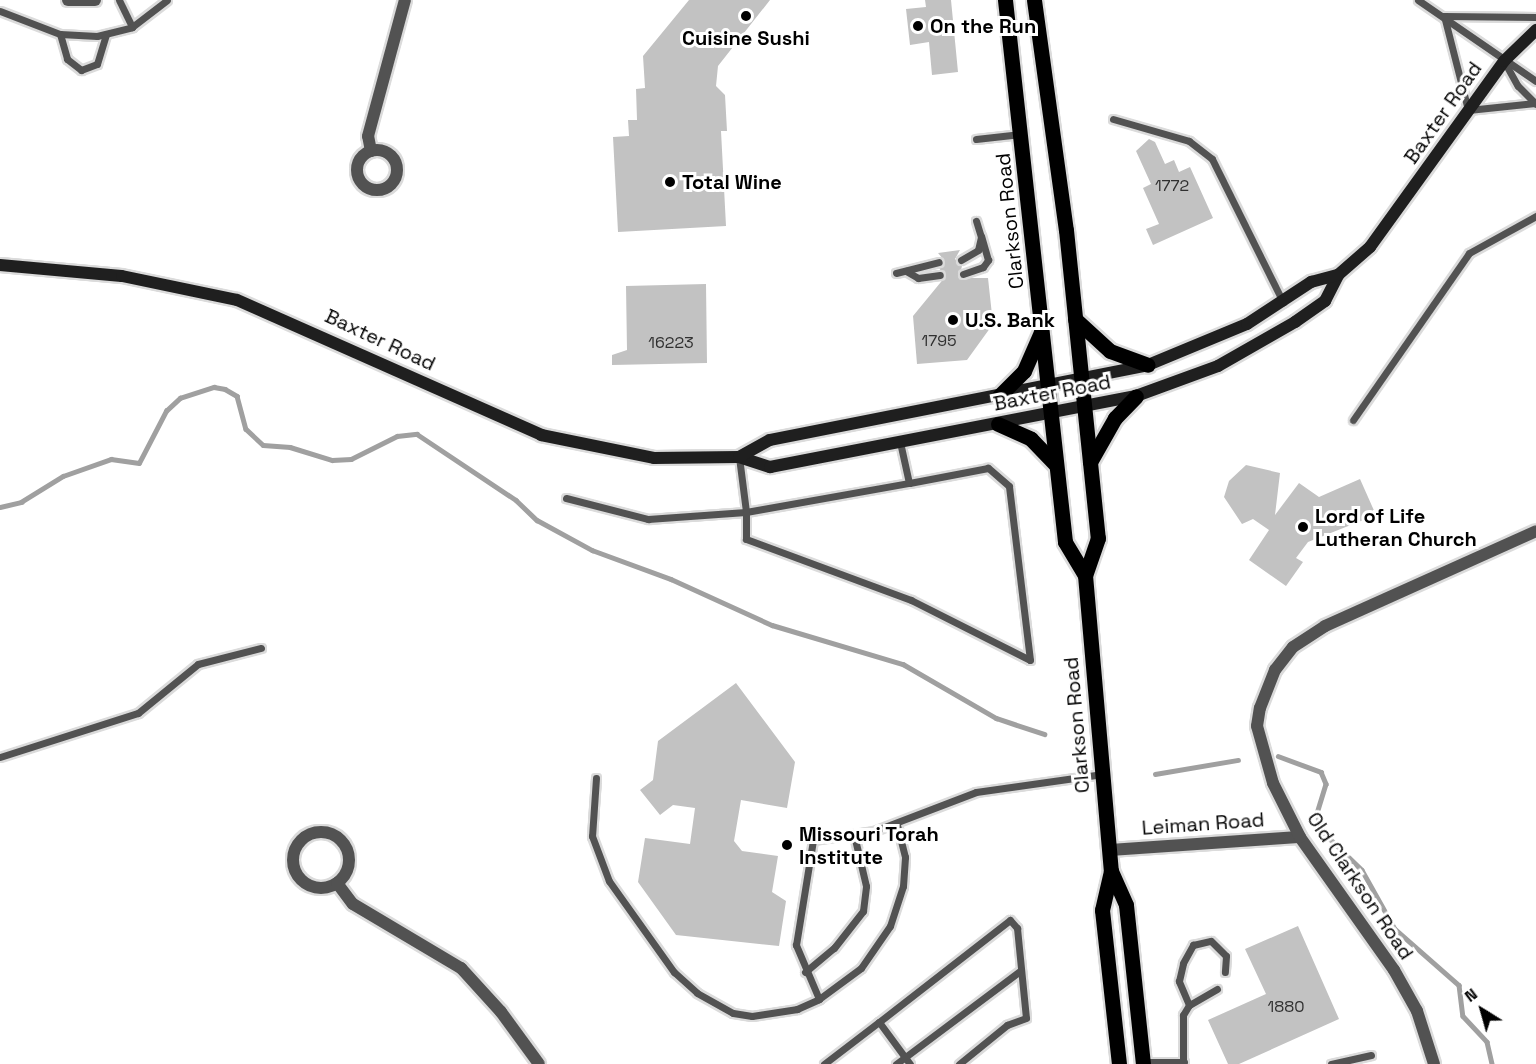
<!DOCTYPE html>
<style>
body{margin:0}
#map{position:relative;width:1536px;height:1064px;overflow:hidden;background:#fff;font-family:"Space Grotesk",sans-serif}
div>[style]{position:absolute}
.stream>*{height:4.5px;margin:-2.25px;padding:0 2.25px;transform-origin:2.25px;border-radius:2.25px;background:#a0a0a0}
.building>*{inset:0;background:#c2c2c2}
.roads{filter:drop-shadow(2px 0 #dbdbdb) drop-shadow(-2px 0 #dbdbdb) drop-shadow(0 2px #dbdbdb) drop-shadow(0 -2px #dbdbdb)}
.lane>*{height:7px;margin:-3.5px;padding:0 3.5px;transform-origin:3.5px;border-radius:3.5px;background:#525252}
.street>*{height:12px;margin:-6px;padding:0 6px;transform-origin:6px;border-radius:6px;background:#525252}
.street>.ring{margin:-6px;padding:0;box-sizing:content-box;background:none;border:12px solid #525252;border-radius:50%}
.secondary>*{height:12px;margin:-6px;padding:0 6px;transform-origin:6px;border-radius:6px;background:#1f1f1f}
.primary>*{height:15px;margin:-7.5px;padding:0 7.5px;transform-origin:7.5px;border-radius:7.5px;background:#000}
.dots>*{width:16px;height:16px;translate:-50% -50%;box-sizing:border-box;border:3px solid #fff;border-radius:50%}
span{translate:-50% -50%;white-space:nowrap;text-align:center;line-height:1.15;-webkit-text-stroke:6px #fff;paint-order:stroke}
.number-label{font-size:16px;color:#303030}
.number-label span{-webkit-text-stroke-width:0}
.poi-label{font-size:20px;color:#000;font-weight:700}
.left{translate:0 -50%;text-align:left}
.street-label{font-size:20px;color:#000}
.north{position:absolute;left:1452px;top:980px;width:60px;height:60px;-webkit-text-stroke:4px #fff;paint-order:stroke;rotate:323deg;font-size:16px;font-weight:700;line-height:24px;text-align:center;color:#000}
.north::after{content:'';display:block;margin:auto;width:21px;height:27px;background:#000;clip-path:polygon(50% 0,100% 100%,50% 72%,0 100%)}
</style>
<div id="map">
<div class="stream">
<div style="left:0;top:507px;width:22px;rotate:-13deg"></div>
<div style="left:21px;top:502px;width:49px;rotate:-31.8deg"></div>
<div style="left:63px;top:476px;width:51px;rotate:-19.5deg"></div>
<div style="left:111px;top:459px;width:28px;rotate:8deg"></div>
<div style="left:139px;top:463px;width:59px;rotate:-62.6deg"></div>
<div style="left:166px;top:411px;width:19px;rotate:-43deg"></div>
<div style="left:180px;top:398px;width:36px;rotate:-18deg"></div>
<div style="left:214px;top:387px;width:11px;rotate:10deg"></div>
<div style="left:225px;top:389px;width:14px;rotate:30deg"></div>
<div style="left:237px;top:396px;width:34px;rotate:75deg"></div>
<div style="left:246px;top:429px;width:23px;rotate:43deg"></div>
<div style="left:263px;top:445px;width:27px;rotate:4deg"></div>
<div style="left:290px;top:447px;width:44px;rotate:17.2deg"></div>
<div style="left:332px;top:460px;width:19px;rotate:-3deg"></div>
<div style="left:351px;top:459px;width:51px;rotate:-26.6deg"></div>
<div style="left:397px;top:436px;width:20px;rotate:-6deg"></div>
<div style="left:417px;top:434px;width:119px;rotate:33.7deg"></div>
<div style="left:516px;top:500px;width:29px;rotate:44deg"></div>
<div style="left:537px;top:520px;width:63px;rotate:28.6deg"></div>
<div style="left:592px;top:550px;width:84px;rotate:20.2deg"></div>
<div style="left:671px;top:579px;width:111px;rotate:24.5deg"></div>
<div style="left:772px;top:625px;width:137px;rotate:16.6deg"></div>
<div style="left:903px;top:664px;width:108px;rotate:30.1deg"></div>
<div style="left:996px;top:718px;width:51px;rotate:18.4deg"></div>
<div style="left:1278px;top:756px;width:46px;rotate:20.4deg"></div>
<div style="left:1321px;top:772px;width:13px;rotate:67deg"></div>
<div style="left:1326px;top:784px;width:30px;rotate:107deg"></div>
<div style="left:1317px;top:813px;width:17px;rotate:77deg"></div>
<div style="left:1321px;top:830px;width:57px;rotate:44.3deg"></div>
<div style="left:1362px;top:870px;width:68px;rotate:60.8deg"></div>
<div style="left:1395px;top:929px;width:85px;rotate:41.2deg"></div>
<div style="left:1459px;top:985px;width:31px;rotate:83deg"></div>
<div style="left:1463px;top:1016px;width:35px;rotate:47deg"></div>
<div style="left:1487px;top:1042px;width:23px;rotate:77deg"></div>
<div style="left:1155px;top:774px;width:84px;rotate:-9.6deg"></div>
</div>
<div class="building">
<div style="clip-path:polygon(689px 0,770px 0,718px 66px,716px 86px,725px 95px,727px 131px,721px 131px,726px 226px,618px 232px,613px 137px,629px 136px,628px 120px,637px 120px,636px 89px,645px 88px,643px 56px)"></div>
<div style="clip-path:polygon(925px 0,951px 0,958px 72px,932px 75px,929px 42px,910px 45px,906px 9px,926px 7px)"></div>
<div style="clip-path:polygon(1149px 139px,1155px 142px,1165px 164px,1174px 160px,1179px 172px,1190px 167px,1213px 218px,1153px 245px,1146px 229px,1159px 224px,1143px 188px,1151px 184px,1136px 151px)"></div>
<div style="clip-path:polygon(960px 250px,955px 259px,962px 266px,959px 278px,988px 278px,993px 324px,967px 360px,917px 364px,913px 316px,945px 277px,939px 268px,944px 260px,938px 253px)"></div>
<div style="clip-path:polygon(706px 284px,707px 363px,612px 365px,612px 355px,627px 350px,626px 286px)"></div>
<div style="clip-path:polygon(1246px 465px,1280px 473px,1275px 515px,1299px 483px,1319px 497px,1360px 479px,1376px 515px,1308px 542px,1296px 558px,1303px 562px,1286px 586px,1249px 560px,1269px 530px,1253px 519px,1242px 524px,1224px 497px,1229px 481px)"></div>
<div style="clip-path:polygon(736px 683px,795px 762px,787px 808px,741px 800px,734px 841px,742px 851px,778px 856px,772px 892px,786px 901px,779px 946px,676px 935px,638px 882px,645px 838px,690px 844px,695px 808px,673px 805px,660px 815px,640px 790px,653px 780px,658px 741px)"></div>
<div style="clip-path:polygon(1298px 926px,1339px 1019px,1239px 1064px,1228px 1064px,1208px 1020px,1266px 994px,1245px 949px)"></div>
</div>
<div class="roads">
<div class="lane">
<div style="left:119px;top:0;width:30px;rotate:64deg"></div>
<div style="left:1418px;top:0;width:143px;rotate:34.5deg"></div>
<div style="left:0;top:11px;width:64px;rotate:21deg"></div>
<div style="left:60px;top:34px;width:37px;rotate:3deg"></div>
<div style="left:97px;top:36px;width:36px;rotate:-14deg"></div>
<div style="left:132px;top:27px;width:44px;rotate:-37.6deg"></div>
<div style="left:60px;top:34px;width:26px;rotate:74deg"></div>
<div style="left:67px;top:59px;width:18px;rotate:38deg"></div>
<div style="left:81px;top:70px;width:17px;rotate:-21deg"></div>
<div style="left:97px;top:64px;width:30px;rotate:-73deg"></div>
<div style="left:1505px;top:63px;width:26px;rotate:61deg"></div>
<div style="left:1518px;top:86px;width:25px;rotate:45deg"></div>
<div style="left:1535px;top:103px;width:67px;rotate:174deg"></div>
<div style="left:1468px;top:110px;width:97px;rotate:-104.3deg"></div>
<div style="left:1444px;top:16px;width:92px;rotate:0.6deg"></div>
<div style="left:1113px;top:119px;width:79px;rotate:16.1deg"></div>
<div style="left:1189px;top:141px;width:29px;rotate:38deg"></div>
<div style="left:1212px;top:159px;width:160px;rotate:63.6deg"></div>
<div style="left:976px;top:139px;width:45px;rotate:-6.3deg"></div>
<div style="left:961px;top:260px;width:20px;rotate:-30deg"></div>
<div style="left:978px;top:250px;width:13px;rotate:-77deg"></div>
<div style="left:981px;top:237px;width:17px;rotate:-107deg"></div>
<div style="left:906px;top:271px;width:14px;rotate:30deg"></div>
<div style="left:918px;top:278px;width:22px;rotate:-8deg"></div>
<div style="left:896px;top:273px;width:44px;rotate:-14.3deg"></div>
<div style="left:963px;top:274px;width:21px;rotate:-19deg"></div>
<div style="left:983px;top:267px;width:9px;rotate:-54deg"></div>
<div style="left:988px;top:260px;width:25px;rotate:-106deg"></div>
<div style="left:1353px;top:420px;width:203px;rotate:-55.2deg"></div>
<div style="left:1469px;top:253px;width:77px;rotate:-28.9deg"></div>
<div style="left:739px;top:457px;width:55px;rotate:82.7deg"></div>
<div style="left:746px;top:512px;width:166px;rotate:-10.1deg"></div>
<div style="left:566px;top:498px;width:85px;rotate:14.4deg"></div>
<div style="left:648px;top:519px;width:98px;rotate:-4.1deg"></div>
<div style="left:746px;top:512px;width:27px;rotate:90deg"></div>
<div style="left:746px;top:539px;width:176px;rotate:20.3deg"></div>
<div style="left:911px;top:600px;width:133px;rotate:26.8deg"></div>
<div style="left:1030px;top:660px;width:175px;rotate:-96.9deg"></div>
<div style="left:1009px;top:486px;width:28px;rotate:-139deg"></div>
<div style="left:988px;top:468px;width:80px;rotate:169.2deg"></div>
<div style="left:909px;top:483px;width:42px;rotate:-102.4deg"></div>
<div style="left:0;top:757px;width:145px;rotate:-17.7deg"></div>
<div style="left:138px;top:713px;width:77px;rotate:-39.2deg"></div>
<div style="left:198px;top:664px;width:65px;rotate:-14.3deg"></div>
<div style="left:596px;top:778px;width:58px;rotate:93.9deg"></div>
<div style="left:592px;top:836px;width:48px;rotate:69.3deg"></div>
<div style="left:609px;top:881px;width:112px;rotate:54.5deg"></div>
<div style="left:674px;top:972px;width:31px;rotate:42deg"></div>
<div style="left:697px;top:993px;width:41px;rotate:29.1deg"></div>
<div style="left:733px;top:1013px;width:19px;rotate:9deg"></div>
<div style="left:752px;top:1016px;width:46px;rotate:-8.8deg"></div>
<div style="left:797px;top:1009px;width:24px;rotate:-24deg"></div>
<div style="left:819px;top:999px;width:52px;rotate:-36.4deg"></div>
<div style="left:861px;top:968px;width:51px;rotate:-55.4deg"></div>
<div style="left:890px;top:926px;width:42px;rotate:-72deg"></div>
<div style="left:903px;top:886px;width:29px;rotate:-86deg"></div>
<div style="left:905px;top:857px;width:34px;rotate:-104deg"></div>
<div style="left:805px;top:972px;width:38px;rotate:-40deg"></div>
<div style="left:834px;top:948px;width:47px;rotate:-51.9deg"></div>
<div style="left:863px;top:911px;width:25px;rotate:-83deg"></div>
<div style="left:866px;top:886px;width:52px;rotate:-103.2deg"></div>
<div style="left:1217px;top:989px;width:32px;rotate:150deg"></div>
<div style="left:1189px;top:1005px;width:26px;rotate:-113deg"></div>
<div style="left:1179px;top:981px;width:18px;rotate:-77deg"></div>
<div style="left:1183px;top:963px;width:21px;rotate:-61deg"></div>
<div style="left:1193px;top:945px;width:18px;rotate:-13deg"></div>
<div style="left:1211px;top:941px;width:21px;rotate:45deg"></div>
<div style="left:1226px;top:956px;width:16px;rotate:94deg"></div>
<div style="left:819px;top:999px;width:59px;rotate:-113.1deg"></div>
<div style="left:796px;top:945px;width:106px;rotate:-80.8deg"></div>
<div style="left:813px;top:840px;width:62px;rotate:-8.4deg"></div>
<div style="left:874px;top:831px;width:109px;rotate:-20.9deg"></div>
<div style="left:976px;top:792px;width:128px;rotate:-8.1deg"></div>
<div style="left:879px;top:1022px;width:166px;rotate:-37.9deg"></div>
<div style="left:1010px;top:920px;width:11px;rotate:49deg"></div>
<div style="left:1017px;top:928px;width:90px;rotate:84.3deg"></div>
<div style="left:1026px;top:1018px;width:20px;rotate:160deg"></div>
<div style="left:1007px;top:1025px;width:62px;rotate:140.9deg"></div>
<div style="left:1183px;top:1060px;width:45px;rotate:-90deg"></div>
<div style="left:1183px;top:1015px;width:12px;rotate:-59deg"></div>
<div style="left:1142px;top:1062px;width:42px"></div>
<div style="left:824px;top:1064px;width:69px;rotate:-37.4deg"></div>
<div style="left:879px;top:1022px;width:52px;rotate:53.6deg"></div>
<div style="left:896px;top:1064px;width:156px;rotate:-36.9deg"></div>
<div style="left:1331px;top:1064px;width:41px;rotate:-12.7deg"></div>
</div>
<div class="street">
<div style="left:68px;top:0;width:27px"></div>
<div class="ring" style="left:357px;top:150px;width:28px;height:28px"></div>
<div style="left:371px;top:151px;width:15px;rotate:-101deg"></div>
<div style="left:368px;top:136px;width:141px;rotate:-74.8deg"></div>
<div class="ring" style="left:293px;top:832px;width:44px;height:44px"></div>
<div style="left:1109px;top:850px;width:191px;rotate:-3.9deg"></div>
<div style="left:337px;top:883px;width:26px;rotate:53deg"></div>
<div style="left:353px;top:904px;width:126px;rotate:30.7deg"></div>
<div style="left:461px;top:968px;width:59px;rotate:47.7deg"></div>
<div style="left:501px;top:1012px;width:64px;rotate:53.8deg"></div>
<div style="left:1434px;top:1064px;width:56px;rotate:-107.8deg"></div>
<div style="left:1417px;top:1011px;width:47px;rotate:-119.3deg"></div>
<div style="left:1394px;top:970px;width:163px;rotate:-125.3deg"></div>
<div style="left:1300px;top:837px;width:60px;rotate:-116.6deg"></div>
<div style="left:1273px;top:783px;width:59px;rotate:-105.7deg"></div>
<div style="left:1257px;top:726px;width:18px;rotate:-81deg"></div>
<div style="left:1260px;top:708px;width:41px;rotate:-68.5deg"></div>
<div style="left:1275px;top:670px;width:29px;rotate:-52deg"></div>
<div style="left:1293px;top:647px;width:38px;rotate:-33deg"></div>
<div style="left:1325px;top:626px;width:231px;rotate:-24.2deg"></div>
</div>
<div class="secondary">
<div style="left:0;top:265px;width:122px;rotate:5.2deg"></div>
<div style="left:122px;top:276px;width:117px;rotate:11.8deg"></div>
<div style="left:237px;top:300px;width:333px;rotate:23.9deg"></div>
<div style="left:541px;top:435px;width:115px;rotate:11.5deg"></div>
<div style="left:654px;top:458px;width:85px;rotate:-0.7deg"></div>
<div style="left:739px;top:457px;width:33px;rotate:18deg"></div>
<div style="left:770px;top:467px;width:373px;rotate:-11deg"></div>
<div style="left:1136px;top:396px;width:87px;rotate:-20.1deg"></div>
<div style="left:1218px;top:366px;width:89px;rotate:-29.7deg"></div>
<div style="left:1295px;top:322px;width:37px;rotate:-35deg"></div>
<div style="left:1325px;top:301px;width:29px;rotate:-63deg"></div>
<div style="left:1338px;top:275px;width:43px;rotate:-41.2deg"></div>
<div style="left:1370px;top:247px;width:229px;rotate:-54.2deg"></div>
<div style="left:1504px;top:61px;width:45px;rotate:-44.1deg"></div>
<div style="left:739px;top:457px;width:35px;rotate:-29deg"></div>
<div style="left:770px;top:440px;width:385px;rotate:-11.2deg"></div>
<div style="left:1148px;top:365px;width:107px;rotate:-22.5deg"></div>
<div style="left:1247px;top:324px;width:77px;rotate:-33.3deg"></div>
<div style="left:1311px;top:282px;width:28px;rotate:-15deg"></div>
</div>
<div class="primary">
<div style="left:1005px;top:0;width:545px;rotate:83.68deg"></div>
<div style="left:1065px;top:542px;width:39px;rotate:59deg"></div>
<div style="left:1034px;top:0;width:232px;rotate:82.1deg"></div>
<div style="left:1066px;top:230px;width:310px;rotate:84.1deg"></div>
<div style="left:1098px;top:538px;width:39px;rotate:109deg"></div>
<div style="left:1085px;top:575px;width:297px;rotate:85deg"></div>
<div style="left:1111px;top:871px;width:40px;rotate:103deg"></div>
<div style="left:1102px;top:910px;width:155px;rotate:83.7deg"></div>
<div style="left:1075px;top:319px;width:47px;rotate:42.4deg"></div>
<div style="left:1110px;top:351px;width:40px;rotate:20.2deg"></div>
<div style="left:999px;top:396px;width:35px;rotate:-45deg"></div>
<div style="left:1024px;top:371px;width:43px;rotate:-66.4deg"></div>
<div style="left:998px;top:424px;width:36px;rotate:24deg"></div>
<div style="left:1031px;top:439px;width:35px;rotate:46deg"></div>
<div style="left:1090px;top:462px;width:51px;rotate:-60.4deg"></div>
<div style="left:1115px;top:418px;width:30px;rotate:-46deg"></div>
<div style="left:1111px;top:871px;width:37px;rotate:66deg"></div>
<div style="left:1126px;top:905px;width:160px;rotate:83.9deg"></div>
</div>
</div>
<div class="dots">
<div style="left:746px;top:16px;background:#000"></div>
<div style="left:918px;top:26px;background:#000"></div>
<div style="left:670px;top:182px;background:#000"></div>
<div style="left:953px;top:320px;background:#000"></div>
<div style="left:1303px;top:527px;background:#000"></div>
<div style="left:787px;top:845px;background:#000"></div>
</div>
<div class="number-label">
<span style="left:1172px;top:186px">1772</span>
<span style="left:939px;top:341px">1795</span>
<span style="left:671px;top:343px">16223</span>
<span style="left:1286px;top:1007px">1880</span>
</div>
<div class="poi-label">
<span class="left" style="left:930px;top:26px">On the Run</span>
<span style="left:746px;top:38px">Cuisine Sushi</span>
<span class="left" style="left:682px;top:182px">Total Wine</span>
<span class="left" style="left:965px;top:320px">U.S. Bank</span>
<span class="left" style="left:1315px;top:528px">Lord of Life<br>Lutheran Church</span>
<span class="left" style="left:799px;top:846px">Missouri Torah<br>Institute</span>
</div>
<div class="street-label">
<span style="left:1443px;top:113px;rotate:-55deg">Baxter Road</span>
<span style="left:1010px;top:221px;rotate:-96deg">Clarkson Road</span>
<span style="left:380px;top:340px;rotate:25deg">Baxter Road</span>
<span style="left:1052px;top:393px;rotate:-11deg">Baxter Road</span>
<span style="left:1077px;top:725px;rotate:-95deg">Clarkson Road</span>
<span style="left:1203px;top:824px;rotate:-4deg">Leiman Road</span>
<span style="left:1360px;top:886px;rotate:56deg">Old Clarkson Road</span>
</div>
<div class="north">N</div>
</div>
